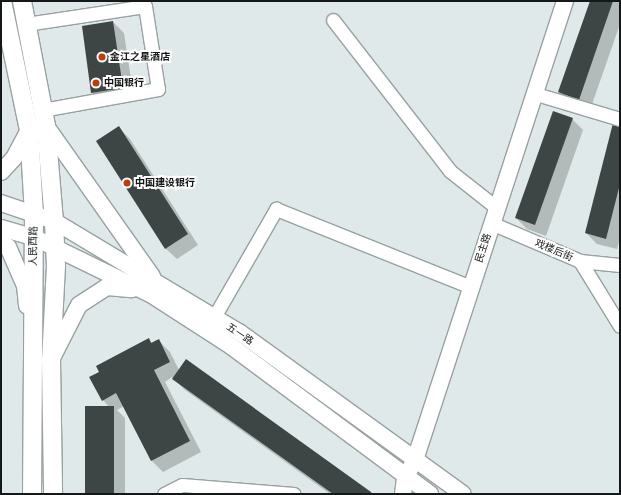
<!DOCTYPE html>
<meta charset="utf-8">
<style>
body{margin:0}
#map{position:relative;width:621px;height:495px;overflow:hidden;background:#dfe9e9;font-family:Mulish,"Noto Sans SC",sans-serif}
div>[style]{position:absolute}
.shadow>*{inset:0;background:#0003}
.building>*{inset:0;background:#3e4545}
.roads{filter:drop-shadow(1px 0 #99a1a1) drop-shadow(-1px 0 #99a1a1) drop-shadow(0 1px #99a1a1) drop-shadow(0 -1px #99a1a1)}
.minor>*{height:13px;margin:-6.5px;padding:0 6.5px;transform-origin:6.5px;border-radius:6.5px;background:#fff}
.tertiary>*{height:16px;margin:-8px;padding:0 8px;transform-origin:8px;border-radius:8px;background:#fff}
.secondary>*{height:18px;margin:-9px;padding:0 9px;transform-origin:9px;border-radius:9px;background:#fff}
.dots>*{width:11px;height:11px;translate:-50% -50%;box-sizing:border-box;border:2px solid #fff;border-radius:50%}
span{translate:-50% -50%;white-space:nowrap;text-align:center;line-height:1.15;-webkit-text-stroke:4px #fff;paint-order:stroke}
.poi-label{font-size:10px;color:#151818;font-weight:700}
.left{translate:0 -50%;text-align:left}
.street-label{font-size:10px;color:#151818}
.frame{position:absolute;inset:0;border:2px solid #151818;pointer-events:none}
</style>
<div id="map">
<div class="shadow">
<div style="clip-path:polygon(591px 1px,620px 1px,620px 24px,590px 110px,571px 104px,559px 92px)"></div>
<div style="clip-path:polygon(113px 22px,124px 33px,134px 99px,104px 104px,92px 92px)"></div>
<div style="clip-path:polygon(572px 119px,583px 130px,546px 236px,527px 229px,516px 218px)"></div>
<div style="clip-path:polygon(620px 126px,620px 238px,617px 249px,597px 244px,586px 233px)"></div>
<div style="clip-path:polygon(119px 128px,130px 139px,198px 245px,177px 259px,165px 248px)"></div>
<div style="clip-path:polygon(149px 340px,153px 344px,159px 341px,170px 352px,179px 370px,371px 494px,330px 494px,185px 390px,172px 377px,165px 382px,201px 452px,163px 472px,152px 461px,124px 406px,117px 410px,125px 418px,125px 494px,86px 494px,109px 407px,103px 400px,101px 372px)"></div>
</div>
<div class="building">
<div style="clip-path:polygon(590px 1px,613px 1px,579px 100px,558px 92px)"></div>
<div style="clip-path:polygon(113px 21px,123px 88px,91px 93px,82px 26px)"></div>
<div style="clip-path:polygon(553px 111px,573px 118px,535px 225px,515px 218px)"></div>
<div style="clip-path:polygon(613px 123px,620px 125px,620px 184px,606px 239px,585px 233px)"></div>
<div style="clip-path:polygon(119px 126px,188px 234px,165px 249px,96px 141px)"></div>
<div style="clip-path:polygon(149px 338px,151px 343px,159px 339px,170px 362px,154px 370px,190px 441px,151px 461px,116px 393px,102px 401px,89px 377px,99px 372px,96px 366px)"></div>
<div style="clip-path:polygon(186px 359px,371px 492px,372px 494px,333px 494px,172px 379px)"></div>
<div style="clip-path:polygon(85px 406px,114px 406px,114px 494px,85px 494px)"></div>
</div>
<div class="roads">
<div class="minor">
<div style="left:333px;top:20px;width:191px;rotate:52.2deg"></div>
<div style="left:450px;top:171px;width:60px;rotate:38.2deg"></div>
<div style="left:26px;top:24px;width:120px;rotate:-8.6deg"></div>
<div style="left:145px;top:6px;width:84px;rotate:81.1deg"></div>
<div style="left:158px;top:89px;width:117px;rotate:169.7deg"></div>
<div style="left:536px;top:94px;width:88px;rotate:16.6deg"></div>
<div style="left:491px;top:223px;width:97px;rotate:23.1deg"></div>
<div style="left:580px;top:261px;width:40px;rotate:5.7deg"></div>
<div style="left:580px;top:261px;width:76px;rotate:58.4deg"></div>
<div style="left:214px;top:317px;width:125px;rotate:-60.1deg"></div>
<div style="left:276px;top:209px;width:210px;rotate:21.8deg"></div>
<div style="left:164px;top:494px;width:20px;rotate:-27deg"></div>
<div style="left:182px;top:485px;width:112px;rotate:4.6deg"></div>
</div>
<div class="tertiary">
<div style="left:46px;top:126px;width:184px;rotate:54.8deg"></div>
<div style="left:1px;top:172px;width:19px;rotate:-47deg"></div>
<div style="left:14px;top:158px;width:32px;rotate:-62deg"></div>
<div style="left:1px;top:203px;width:56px;rotate:18.8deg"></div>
<div style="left:54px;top:221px;width:216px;rotate:31deg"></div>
<div style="left:239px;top:332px;width:276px;rotate:35.9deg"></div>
<div style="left:1px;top:228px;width:33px;rotate:16deg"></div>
<div style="left:33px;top:237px;width:132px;rotate:26deg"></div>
<div style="left:152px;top:295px;width:94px;rotate:32.8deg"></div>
<div style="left:231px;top:346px;width:248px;rotate:36.6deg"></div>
<div style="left:1px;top:243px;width:8px;rotate:30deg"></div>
<div style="left:8px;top:247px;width:43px;rotate:66.4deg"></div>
<div style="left:25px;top:286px;width:20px;rotate:84deg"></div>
<div style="left:52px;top:358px;width:59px;rotate:-63deg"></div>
<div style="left:79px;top:305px;width:33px;rotate:-33deg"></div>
<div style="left:107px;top:287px;width:25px;rotate:5deg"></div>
<div style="left:403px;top:494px;width:16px;rotate:-83deg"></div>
<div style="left:405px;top:478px;width:21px;rotate:-61deg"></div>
<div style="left:415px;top:460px;width:483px;rotate:-71.9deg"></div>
</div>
<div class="secondary">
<div style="left:2px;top:1px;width:132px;rotate:78.2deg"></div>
<div style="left:29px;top:130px;width:83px;rotate:86.6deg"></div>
<div style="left:34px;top:213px;width:281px;rotate:90.4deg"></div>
<div style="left:22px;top:1px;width:127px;rotate:79.1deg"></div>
<div style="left:46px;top:126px;width:95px;rotate:85.2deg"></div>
<div style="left:54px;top:221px;width:45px;rotate:87.5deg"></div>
<div style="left:56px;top:266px;width:94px;rotate:93deg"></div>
<div style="left:51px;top:360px;width:134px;rotate:89.1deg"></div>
</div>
</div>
<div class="dots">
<div style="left:102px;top:57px;background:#c23a0b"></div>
<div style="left:96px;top:83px;background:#c23a0b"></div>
<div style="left:127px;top:183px;background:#c23a0b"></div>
</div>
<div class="poi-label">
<span class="left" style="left:110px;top:57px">金江之星酒店</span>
<span class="left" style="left:104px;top:83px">中国银行</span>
<span class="left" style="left:135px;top:183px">中国建设银行</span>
</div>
<div class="street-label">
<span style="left:33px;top:246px;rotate:-89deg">人民西路</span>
<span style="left:483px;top:248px;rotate:-72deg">民主路</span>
<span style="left:554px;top:250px;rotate:23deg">戏楼后街</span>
<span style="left:240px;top:334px;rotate:34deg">五一路</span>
</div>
<div class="frame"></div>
</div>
